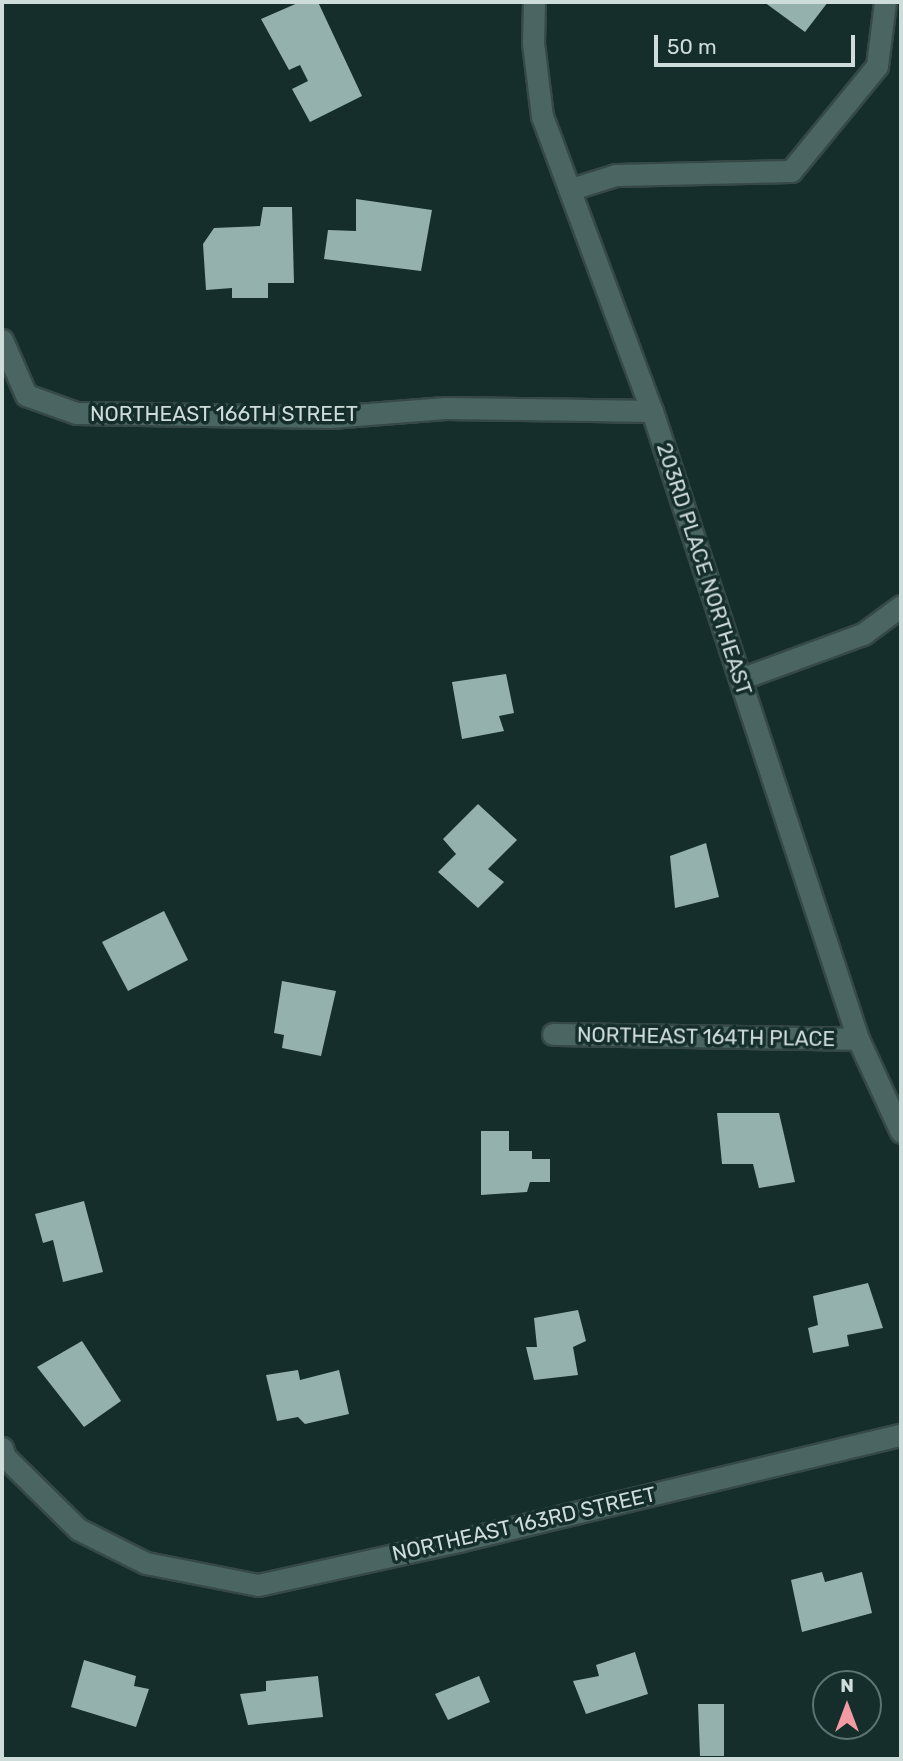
<!DOCTYPE html>
<style>
body{margin:0}
#map{position:relative;width:903px;height:1761px;overflow:hidden;background:#152e2b;font-family:Rubik,sans-serif}
div>[style]{position:absolute}
.building>*{inset:0;background:#95b1ad}
.roads{filter:drop-shadow(2px 0 #364947) drop-shadow(-2px 0 #364947) drop-shadow(0 2px #364947) drop-shadow(0 -2px #364947)}
.minor>*{height:21px;margin:-10.5px;padding:0 10.5px;transform-origin:10.5px;border-radius:10.5px;background:#4b6662}
span{translate:-50% -50%;white-space:nowrap;text-align:center;line-height:1.15;-webkit-text-stroke:7px #152e2b;paint-order:stroke}
.street-label{font-size:21px;color:#cedcda}
.frame{position:absolute;inset:0;border:4px solid #cedcda;pointer-events:none}
.north{position:absolute;left:812px;top:1670px;width:70px;height:70px;box-sizing:border-box;background:#152e2b;border:2px solid #5f7471;border-radius:50%;rotate:0deg;font-size:19px;font-weight:700;line-height:28px;text-align:center;color:#cedcda}
.north::after{content:'';display:block;margin:auto;width:24px;height:32px;background:#f49aa5;clip-path:polygon(50% 0,100% 100%,50% 72%,0 100%)}
.scale{position:absolute;left:654px;top:35px;width:201px;height:32px;box-sizing:border-box;border:4px solid #cedcda;border-top:0;padding-left:9px;font-size:21px;line-height:24px;white-space:nowrap;color:#cedcda;-webkit-text-stroke:5px #152e2b;paint-order:stroke}
</style>
<div id="map">
<div class="building">
<div style="clip-path:polygon(300px 2px,318px 2px,362px 96px,310px 122px,292px 89px,308px 81px,300px 65px,289px 70px,261px 19px)"></div>
<div style="clip-path:polygon(764px 2px,828px 2px,805px 32px)"></div>
<div style="clip-path:polygon(356px 199px,432px 210px,421px 271px,324px 259px,328px 230px,356px 231px)"></div>
<div style="clip-path:polygon(263px 207px,292px 207px,294px 283px,268px 283px,268px 298px,232px 298px,232px 288px,206px 290px,203px 244px,214px 228px,260px 226px)"></div>
<div style="clip-path:polygon(506px 674px,514px 713px,499px 716px,504px 731px,462px 739px,452px 682px)"></div>
<div style="clip-path:polygon(478px 804px,517px 840px,488px 869px,504px 882px,478px 908px,438px 872px,456px 854px,443px 839px)"></div>
<div style="clip-path:polygon(706px 843px,719px 897px,675px 908px,670px 856px)"></div>
<div style="clip-path:polygon(164px 911px,188px 960px,128px 991px,102px 942px)"></div>
<div style="clip-path:polygon(282px 981px,336px 991px,321px 1056px,282px 1048px,284px 1035px,274px 1033px)"></div>
<div style="clip-path:polygon(717px 1113px,779px 1113px,795px 1182px,759px 1188px,753px 1164px,722px 1164px)"></div>
<div style="clip-path:polygon(481px 1131px,509px 1131px,509px 1151px,532px 1151px,532px 1159px,550px 1159px,550px 1182px,530px 1182px,527px 1192px,481px 1195px)"></div>
<div style="clip-path:polygon(84px 1201px,103px 1272px,63px 1282px,53px 1240px,43px 1243px,35px 1214px)"></div>
<div style="clip-path:polygon(868px 1283px,883px 1328px,847px 1335px,849px 1346px,813px 1353px,808px 1328px,818px 1325px,813px 1296px)"></div>
<div style="clip-path:polygon(578px 1310px,586px 1341px,573px 1347px,578px 1375px,534px 1380px,526px 1347px,537px 1347px,534px 1318px)"></div>
<div style="clip-path:polygon(82px 1341px,121px 1401px,84px 1427px,37px 1367px)"></div>
<div style="clip-path:polygon(298px 1370px,300px 1380px,339px 1370px,349px 1414px,305px 1424px,298px 1417px,277px 1421px,266px 1375px)"></div>
<div style="clip-path:polygon(822px 1572px,825px 1582px,862px 1572px,872px 1613px,802px 1632px,791px 1580px)"></div>
<div style="clip-path:polygon(635px 1652px,648px 1694px,586px 1714px,573px 1681px,599px 1676px,596px 1665px)"></div>
<div style="clip-path:polygon(84px 1660px,136px 1676px,134px 1686px,149px 1689px,136px 1727px,71px 1707px)"></div>
<div style="clip-path:polygon(318px 1676px,323px 1717px,248px 1725px,240px 1694px,266px 1691px,266px 1681px)"></div>
<div style="clip-path:polygon(479px 1676px,490px 1702px,448px 1720px,435px 1694px)"></div>
<div style="clip-path:polygon(698px 1704px,724px 1704px,724px 1756px,700px 1756px)"></div>
</div>
<div class="roads">
<div class="minor">
<div style="left:534px;top:2px;width:41px;rotate:91.4deg"></div>
<div style="left:533px;top:43px;width:74px;rotate:83deg"></div>
<div style="left:542px;top:116px;width:315px;rotate:69.6deg"></div>
<div style="left:652px;top:411px;width:661px;rotate:71.84deg"></div>
<div style="left:858px;top:1039px;width:102px;rotate:65.2deg"></div>
<div style="left:571px;top:189px;width:47px;rotate:-17.3deg"></div>
<div style="left:616px;top:175px;width:175px;rotate:-1.3deg"></div>
<div style="left:791px;top:171px;width:136px;rotate:-50.7deg"></div>
<div style="left:877px;top:66px;width:64px;rotate:-82.9deg"></div>
<div style="left:2px;top:340px;width:60px;rotate:66.4deg"></div>
<div style="left:26px;top:395px;width:53px;rotate:19.8deg"></div>
<div style="left:76px;top:413px;width:255px;rotate:0.9deg"></div>
<div style="left:331px;top:417px;width:114px;rotate:-4.5deg"></div>
<div style="left:445px;top:408px;width:207px;rotate:0.8deg"></div>
<div style="left:740px;top:679px;width:131px;rotate:-20.1deg"></div>
<div style="left:863px;top:634px;width:47px;rotate:-36.4deg"></div>
<div style="left:553px;top:1034px;width:305px;rotate:0.9deg"></div>
<div style="left:2px;top:1448px;width:9px;rotate:72deg"></div>
<div style="left:5px;top:1457px;width:103px;rotate:44.6deg"></div>
<div style="left:78px;top:1529px;width:76px;rotate:26.6deg"></div>
<div style="left:146px;top:1563px;width:114px;rotate:11.1deg"></div>
<div style="left:258px;top:1585px;width:209px;rotate:-12.4deg"></div>
<div style="left:462px;top:1540px;width:451px;rotate:-13.5deg"></div>
</div>
</div>
<div class="street-label">
<span style="left:224px;top:414px">NORTHEAST 166TH STREET</span>
<span style="left:704px;top:569px;rotate:72deg">203RD PLACE NORTHEAST</span>
<span style="left:706px;top:1037px;rotate:1deg">NORTHEAST 164TH PLACE</span>
<span style="left:524px;top:1524px;rotate:-13deg">NORTHEAST 163RD STREET</span>
</div>
<div class="frame"></div>
<div class="north">N</div>
<div class="scale">50 m</div>
</div>
